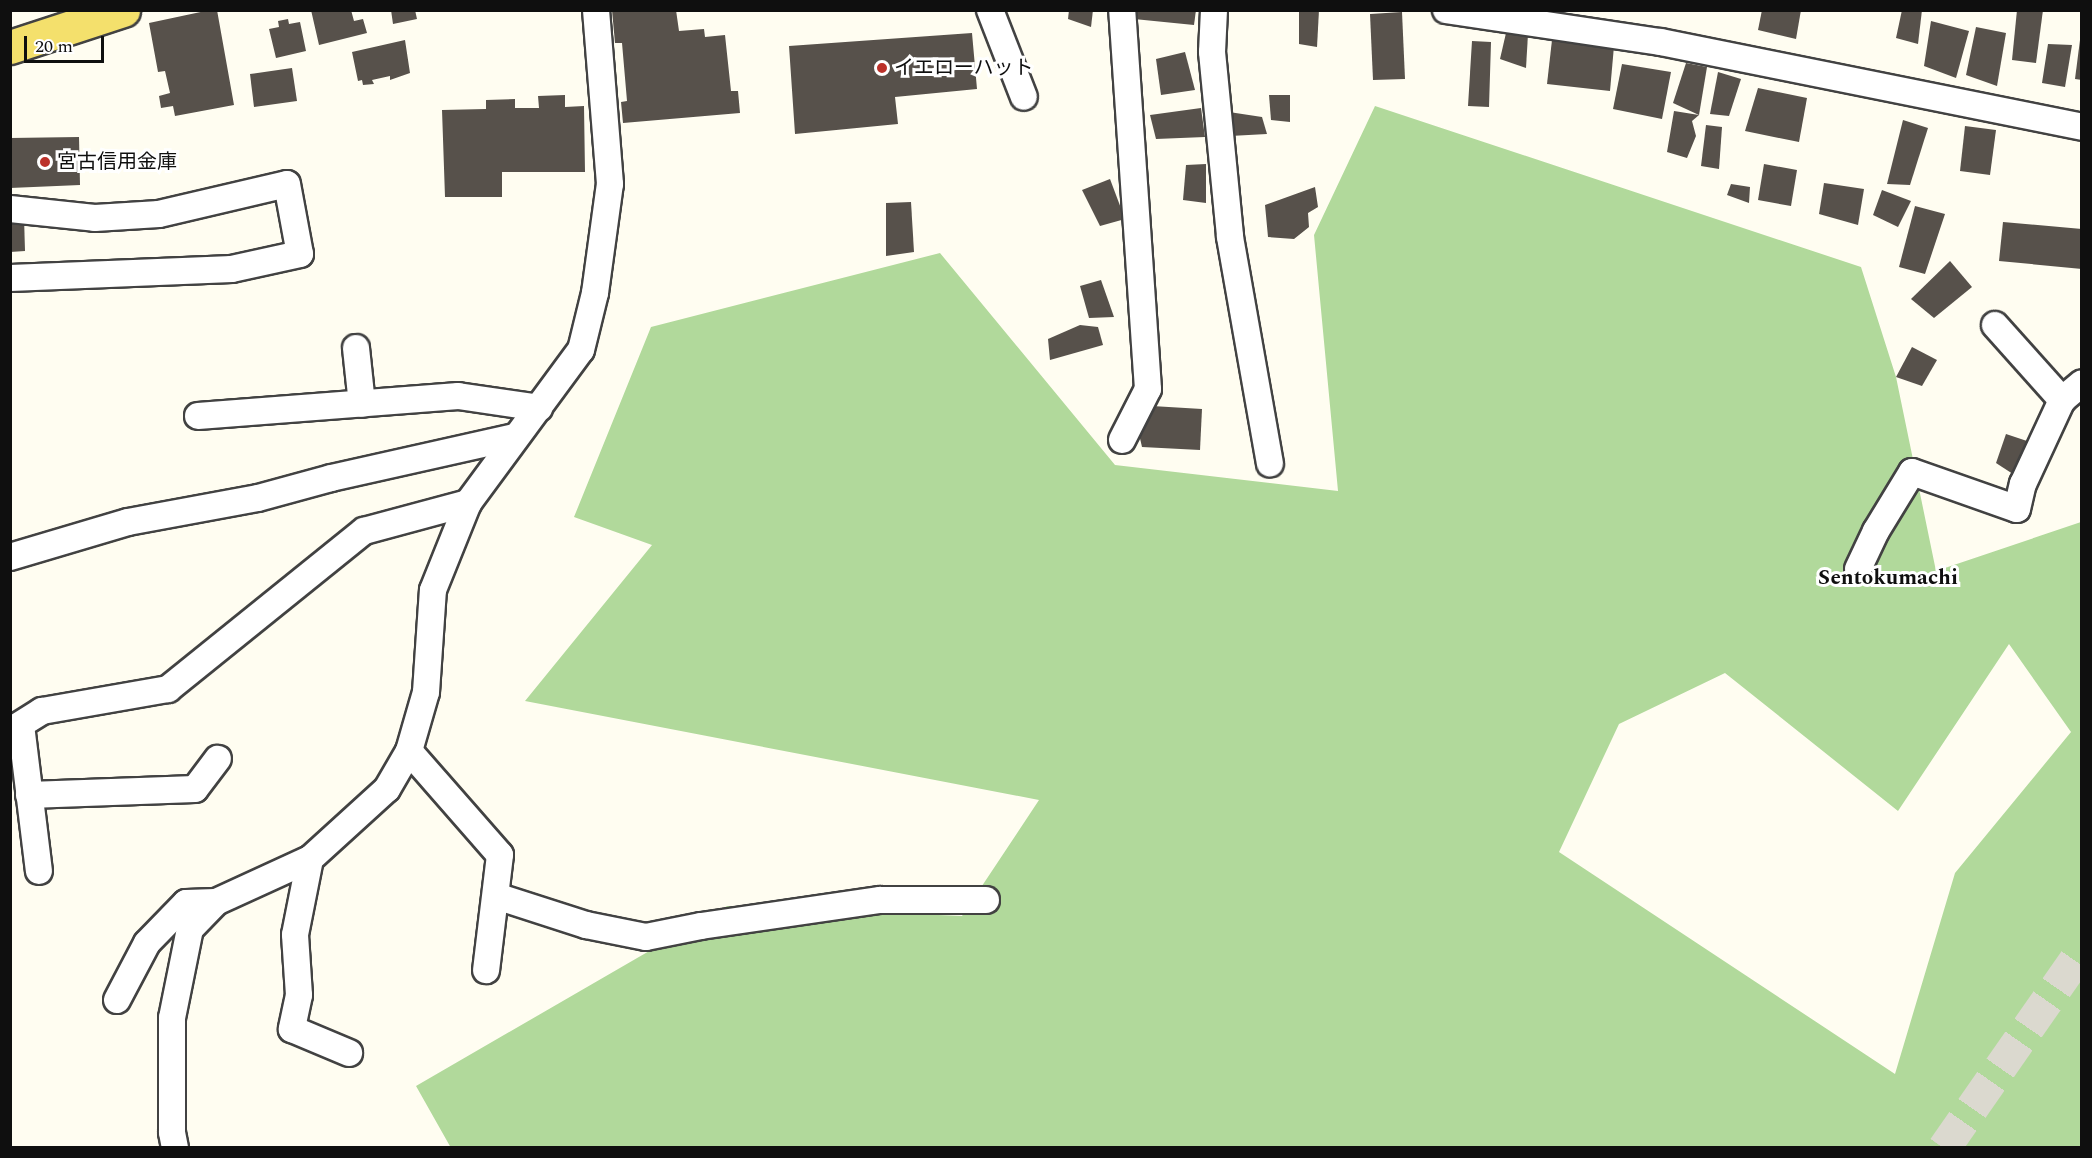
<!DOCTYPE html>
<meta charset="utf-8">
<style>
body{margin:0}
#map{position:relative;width:2092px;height:1158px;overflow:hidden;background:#fffdf1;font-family:Spectral,"Noto Sans JP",serif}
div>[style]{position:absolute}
.forest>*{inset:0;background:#b1d99b}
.building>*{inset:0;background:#57514b}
.highway-tunnel>*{height:33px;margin-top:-16.5px;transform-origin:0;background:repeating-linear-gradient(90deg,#dbd9cf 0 33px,transparent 0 49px)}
.roads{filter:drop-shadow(2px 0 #424242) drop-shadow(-2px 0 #424242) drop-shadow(0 2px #424242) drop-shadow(0 -2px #424242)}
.street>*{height:26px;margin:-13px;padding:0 13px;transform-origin:13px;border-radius:13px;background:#fff}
.primary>*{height:33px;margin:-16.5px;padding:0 16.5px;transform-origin:16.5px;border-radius:16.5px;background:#f4e06c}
.dots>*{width:16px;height:16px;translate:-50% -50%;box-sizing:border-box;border:3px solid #fff;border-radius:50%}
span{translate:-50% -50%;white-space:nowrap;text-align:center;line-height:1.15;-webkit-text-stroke:6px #fff;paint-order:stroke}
.poi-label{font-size:20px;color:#0f0f0f}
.left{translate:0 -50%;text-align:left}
.neighbourhood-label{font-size:21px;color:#0f0f0f;font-weight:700}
.frame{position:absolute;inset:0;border:12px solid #0f0f0f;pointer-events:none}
.scale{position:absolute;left:24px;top:36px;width:80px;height:27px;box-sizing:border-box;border:3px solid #0f0f0f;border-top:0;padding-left:8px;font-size:18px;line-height:21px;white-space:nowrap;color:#0f0f0f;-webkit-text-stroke:4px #fff;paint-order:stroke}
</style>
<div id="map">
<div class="forest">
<div style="clip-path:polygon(evenodd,1375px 106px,1861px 267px,1896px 377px,1936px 571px,2081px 522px,2081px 1147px,451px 1148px,416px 1086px,727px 906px,962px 916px,1039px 800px,525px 701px,652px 545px,574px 517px,651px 327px,940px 253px,1115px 465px,1338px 491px,1314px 235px,1375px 106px,2009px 644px,2071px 732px,1955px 873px,1895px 1074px,1559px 852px,1619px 724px,1725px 673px,1898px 811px,2009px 644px)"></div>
</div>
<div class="building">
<div style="clip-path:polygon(210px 10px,217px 10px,234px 105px,175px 116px,173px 106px,161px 108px,159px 96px,170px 93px,165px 71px,158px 72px,149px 23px)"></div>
<div style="clip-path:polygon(311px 10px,351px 10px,354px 21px,363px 19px,367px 33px,319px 45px)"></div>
<div style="clip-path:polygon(391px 10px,415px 10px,417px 19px,393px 24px)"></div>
<div style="clip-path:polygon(612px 10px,676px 10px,679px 31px,704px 29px,705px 37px,725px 35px,731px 91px,738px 91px,740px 113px,623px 123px,621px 102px,627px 101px,622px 43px,615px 43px)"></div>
<div style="clip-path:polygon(1069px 10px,1093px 10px,1091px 27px,1068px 19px)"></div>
<div style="clip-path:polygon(1133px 10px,1196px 10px,1194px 25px,1134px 19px)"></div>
<div style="clip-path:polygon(1299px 10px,1319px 10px,1317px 47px,1299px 44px)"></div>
<div style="clip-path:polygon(1762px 10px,1801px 10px,1796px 39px,1758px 30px)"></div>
<div style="clip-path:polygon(1902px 10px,1922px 10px,1918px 44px,1896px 38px)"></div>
<div style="clip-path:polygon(2017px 10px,2043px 10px,2036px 63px,2012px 60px)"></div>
<div style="clip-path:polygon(1402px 12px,1405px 79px,1373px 80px,1370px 14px)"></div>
<div style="clip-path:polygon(288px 19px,289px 24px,300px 22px,306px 51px,276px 58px,269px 29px,279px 27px,278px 21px)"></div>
<div style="clip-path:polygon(1931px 21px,1969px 31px,1956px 78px,1924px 66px)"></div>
<div style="clip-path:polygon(1976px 27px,2006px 33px,1997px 86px,1966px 75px)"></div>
<div style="clip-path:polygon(972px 33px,977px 89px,895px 97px,898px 124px,795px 134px,789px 46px)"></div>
<div style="clip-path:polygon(1506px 33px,1528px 34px,1526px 68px,1500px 59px)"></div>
<div style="clip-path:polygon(405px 40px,410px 73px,390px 80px,390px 76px,372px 80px,374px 84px,363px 85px,362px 80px,358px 81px,352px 52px)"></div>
<div style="clip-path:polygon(1552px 40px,1614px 46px,1610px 91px,1547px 84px)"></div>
<div style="clip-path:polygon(2080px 40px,2082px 41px,2082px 80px,2075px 79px)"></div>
<div style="clip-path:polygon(1472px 41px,1491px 42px,1489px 107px,1468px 106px)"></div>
<div style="clip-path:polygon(2048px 44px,2072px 45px,2065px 87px,2042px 83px)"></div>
<div style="clip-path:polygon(1185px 52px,1195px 90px,1161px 95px,1156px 59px)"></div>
<div style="clip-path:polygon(1686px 63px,1707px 67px,1699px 115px,1673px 103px)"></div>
<div style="clip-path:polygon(1622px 64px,1671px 72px,1662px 119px,1613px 109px)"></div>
<div style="clip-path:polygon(292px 68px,297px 101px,254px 107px,250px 74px)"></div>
<div style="clip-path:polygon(1718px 72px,1741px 79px,1729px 116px,1710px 114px)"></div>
<div style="clip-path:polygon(1758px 88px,1807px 98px,1799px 142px,1745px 131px)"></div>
<div style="clip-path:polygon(565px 95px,565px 107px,584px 106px,585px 172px,502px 172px,502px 197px,445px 197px,442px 110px,486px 109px,486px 100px,515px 99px,515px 108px,539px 108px,538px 96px)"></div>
<div style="clip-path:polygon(1269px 95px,1290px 95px,1290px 122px,1271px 120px)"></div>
<div style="clip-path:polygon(1201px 108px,1205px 137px,1156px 139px,1150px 115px)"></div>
<div style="clip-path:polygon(1674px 111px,1699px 115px,1692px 121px,1696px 136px,1687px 158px,1667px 152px)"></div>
<div style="clip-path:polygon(1229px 112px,1262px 117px,1267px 134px,1230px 136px)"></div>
<div style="clip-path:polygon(1903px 120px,1928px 128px,1910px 185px,1887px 184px)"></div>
<div style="clip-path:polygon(1706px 125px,1722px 127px,1719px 169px,1701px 166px)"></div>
<div style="clip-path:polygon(1965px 126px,1996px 130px,1990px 175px,1960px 171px)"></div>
<div style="clip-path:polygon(79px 137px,80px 185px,10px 188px,10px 138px)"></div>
<div style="clip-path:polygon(1206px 164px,1206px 203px,1183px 200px,1186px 165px)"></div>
<div style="clip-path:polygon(1764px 164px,1797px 170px,1791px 206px,1758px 200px)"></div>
<div style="clip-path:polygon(1110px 179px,1125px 219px,1100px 226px,1082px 190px)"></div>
<div style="clip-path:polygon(1824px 183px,1864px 189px,1858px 225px,1819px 214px)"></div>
<div style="clip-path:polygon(1731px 184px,1750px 187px,1749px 203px,1727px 195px)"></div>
<div style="clip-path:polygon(1315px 187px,1318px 207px,1308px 213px,1309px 227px,1294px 239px,1268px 237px,1265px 205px)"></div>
<div style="clip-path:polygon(1882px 190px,1911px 201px,1898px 227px,1873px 215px)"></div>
<div style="clip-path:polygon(911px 202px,914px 252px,886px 256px,886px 203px)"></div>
<div style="clip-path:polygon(1915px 206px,1945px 214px,1925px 274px,1899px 267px)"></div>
<div style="clip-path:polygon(24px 217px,25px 251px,10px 252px,10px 218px)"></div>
<div style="clip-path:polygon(2003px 222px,2082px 229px,2082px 269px,1999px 261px)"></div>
<div style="clip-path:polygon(1950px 261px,1972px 287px,1934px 318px,1911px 299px)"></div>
<div style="clip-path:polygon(1101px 280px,1114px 317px,1089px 318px,1080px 286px)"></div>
<div style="clip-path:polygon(1080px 325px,1098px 327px,1103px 345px,1050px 360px,1048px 339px)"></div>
<div style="clip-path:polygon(1912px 347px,1937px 360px,1922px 386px,1896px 377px)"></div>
<div style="clip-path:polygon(1152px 406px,1202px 409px,1200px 450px,1142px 447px,1139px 434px)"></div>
<div style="clip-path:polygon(2006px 434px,2027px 441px,2016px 476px,1996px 463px)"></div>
</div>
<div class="highway-tunnel">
<div style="left:1944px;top:1148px;width:241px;rotate:-55.1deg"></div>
</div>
<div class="roads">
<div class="street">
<div style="left:990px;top:10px;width:93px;rotate:68.7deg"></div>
<div style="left:1214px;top:10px;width:42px;rotate:92.7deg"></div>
<div style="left:1212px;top:52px;width:186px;rotate:84.4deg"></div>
<div style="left:1230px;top:237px;width:230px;rotate:80deg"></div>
<div style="left:1446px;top:10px;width:217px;rotate:8.5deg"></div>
<div style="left:1661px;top:42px;width:429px;rotate:11.4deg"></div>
<div style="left:10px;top:209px;width:85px;rotate:6deg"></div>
<div style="left:95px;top:218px;width:64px;rotate:-3.6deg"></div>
<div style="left:159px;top:214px;width:131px;rotate:-13.2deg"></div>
<div style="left:287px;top:184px;width:71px;rotate:79.5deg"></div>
<div style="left:300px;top:254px;width:70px;rotate:167.6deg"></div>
<div style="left:232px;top:269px;width:222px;rotate:177.7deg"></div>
<div style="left:1995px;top:325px;width:101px;rotate:48.2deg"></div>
<div style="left:356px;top:348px;width:56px;rotate:83.9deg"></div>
<div style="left:198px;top:416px;width:261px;rotate:-4.4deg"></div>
<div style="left:458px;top:396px;width:82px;rotate:8.4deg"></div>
<div style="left:1122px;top:440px;width:57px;rotate:-63deg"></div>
<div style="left:1148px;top:389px;width:380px;rotate:-93.9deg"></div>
<div style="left:10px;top:557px;width:123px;rotate:-16.5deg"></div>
<div style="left:128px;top:522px;width:132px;rotate:-10.5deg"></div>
<div style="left:258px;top:498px;width:76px;rotate:-15.3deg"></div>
<div style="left:331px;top:478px;width:189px;rotate:-12.6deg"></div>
<div style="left:1858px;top:569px;width:42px;rotate:-64.7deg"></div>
<div style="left:1876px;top:531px;width:69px;rotate:-58.6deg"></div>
<div style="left:1912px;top:472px;width:111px;rotate:19.4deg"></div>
<div style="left:2017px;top:509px;width:26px;rotate:-77deg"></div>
<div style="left:2023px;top:484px;width:93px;rotate:-65.1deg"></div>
<div style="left:2062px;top:400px;width:26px;rotate:-40deg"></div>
<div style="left:21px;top:725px;width:147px;rotate:83deg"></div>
<div style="left:10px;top:731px;width:38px;rotate:-32deg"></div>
<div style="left:42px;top:711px;width:128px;rotate:-9.9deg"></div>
<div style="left:168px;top:689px;width:252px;rotate:-38.9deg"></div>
<div style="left:364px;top:531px;width:108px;rotate:-15.1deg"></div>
<div style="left:409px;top:751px;width:138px;rotate:48.8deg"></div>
<div style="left:500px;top:855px;width:116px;rotate:96.9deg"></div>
<div style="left:29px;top:795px;width:166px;rotate:-2.1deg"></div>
<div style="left:195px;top:789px;width:38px;rotate:-53deg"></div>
<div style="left:310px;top:859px;width:77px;rotate:101.2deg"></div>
<div style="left:295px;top:935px;width:60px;rotate:86.2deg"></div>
<div style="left:299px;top:995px;width:35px;rotate:102deg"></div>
<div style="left:292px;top:1029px;width:62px;rotate:22.8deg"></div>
<div style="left:496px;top:896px;width:95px;rotate:17.9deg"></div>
<div style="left:586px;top:925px;width:61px;rotate:11.3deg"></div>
<div style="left:646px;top:937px;width:56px;rotate:-11.3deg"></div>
<div style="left:701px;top:926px;width:181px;rotate:-8.3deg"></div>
<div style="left:880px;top:900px;width:106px"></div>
<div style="left:117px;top:1000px;width:64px;rotate:-62.2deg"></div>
<div style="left:147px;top:943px;width:56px;rotate:-45.7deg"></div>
<div style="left:186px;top:903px;width:30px;rotate:-2deg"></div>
<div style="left:175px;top:1148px;width:16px;rotate:-101deg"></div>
<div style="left:172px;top:1132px;width:114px;rotate:-90deg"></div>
<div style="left:172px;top:1018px;width:91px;rotate:-78.6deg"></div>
<div style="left:190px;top:929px;width:37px;rotate:-46deg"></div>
<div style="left:216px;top:902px;width:103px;rotate:-24.6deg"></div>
<div style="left:310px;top:859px;width:104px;rotate:-42.3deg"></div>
<div style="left:387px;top:789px;width:44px;rotate:-59.9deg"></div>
<div style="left:409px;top:751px;width:61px;rotate:-73.9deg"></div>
<div style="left:426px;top:692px;width:102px;rotate:-86.1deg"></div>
<div style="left:433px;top:590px;width:94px;rotate:-68.1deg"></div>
<div style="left:468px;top:503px;width:190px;rotate:-53.6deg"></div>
<div style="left:581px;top:350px;width:59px;rotate:-76.2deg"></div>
<div style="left:595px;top:293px;width:110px;rotate:-82.2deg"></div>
<div style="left:610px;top:184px;width:175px;rotate:-94.6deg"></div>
</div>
<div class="primary">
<div style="left:10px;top:47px;width:119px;rotate:-18.1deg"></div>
</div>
</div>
<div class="dots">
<div style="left:882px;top:68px;background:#bb312a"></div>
<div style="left:45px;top:162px;background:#bb312a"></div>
</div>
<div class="poi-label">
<span class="left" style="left:894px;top:68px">イエローハット</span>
<span class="left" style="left:57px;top:162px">宮古信用金庫</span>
</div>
<div class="neighbourhood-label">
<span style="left:1888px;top:578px">Sentokumachi</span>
</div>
<div class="frame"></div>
<div class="scale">20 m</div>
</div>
